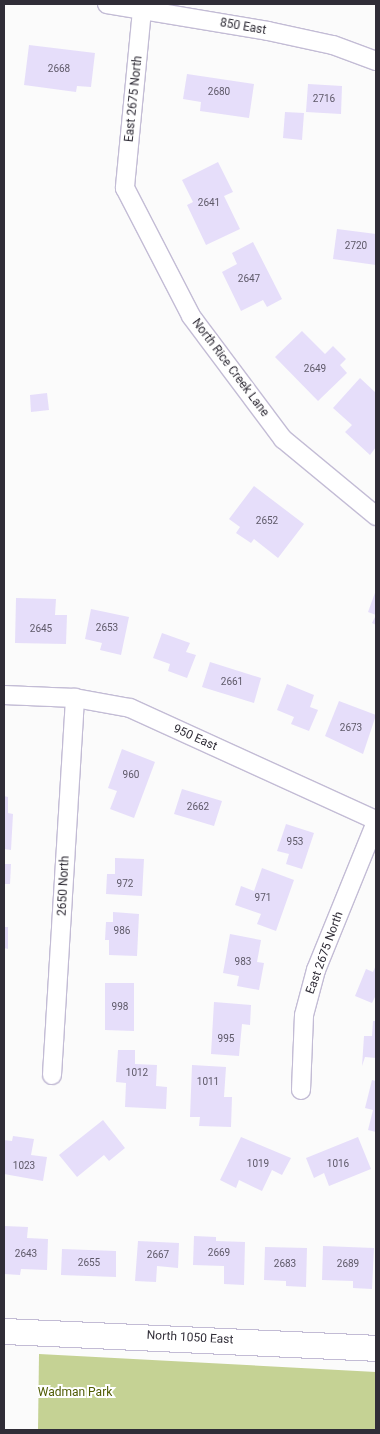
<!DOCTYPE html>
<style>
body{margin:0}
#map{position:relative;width:380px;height:1434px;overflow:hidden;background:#fbfbfb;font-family:Roboto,sans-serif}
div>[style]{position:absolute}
.green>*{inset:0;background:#c5d294}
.building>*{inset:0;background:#e6defa}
.roads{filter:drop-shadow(1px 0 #c3bcd5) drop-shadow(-1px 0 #c3bcd5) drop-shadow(0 1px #c3bcd5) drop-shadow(0 -1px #c3bcd5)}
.minor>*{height:18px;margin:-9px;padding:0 9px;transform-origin:9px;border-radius:9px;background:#fff}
.secondary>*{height:25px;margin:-12.5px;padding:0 12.5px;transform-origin:12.5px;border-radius:12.5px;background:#fff}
span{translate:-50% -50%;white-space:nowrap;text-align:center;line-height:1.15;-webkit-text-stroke:4px #fff;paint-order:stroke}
.number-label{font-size:10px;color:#5e5968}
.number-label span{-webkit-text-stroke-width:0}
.street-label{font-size:12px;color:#302d37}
.park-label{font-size:12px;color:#505c04}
.frame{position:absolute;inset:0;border:5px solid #302d37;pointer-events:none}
</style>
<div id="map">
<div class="green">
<div style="clip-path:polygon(39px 1354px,376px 1372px,376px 1430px,38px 1430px)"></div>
</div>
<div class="building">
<div style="clip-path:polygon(29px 45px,95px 53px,91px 87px,77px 86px,76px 92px,24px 85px)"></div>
<div style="clip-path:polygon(187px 74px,254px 84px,249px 118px,200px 111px,201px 102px,183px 99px)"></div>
<div style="clip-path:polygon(308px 84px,342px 86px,341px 114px,306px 112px)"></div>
<div style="clip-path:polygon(285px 112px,304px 113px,302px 140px,283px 138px)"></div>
<div style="clip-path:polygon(218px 162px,233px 192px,224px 196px,240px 229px,206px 245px,187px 205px,193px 202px,182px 180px)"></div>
<div style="clip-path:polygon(337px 229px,376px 234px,376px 265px,333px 259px)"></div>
<div style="clip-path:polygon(253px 242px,282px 299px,267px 307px,263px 300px,241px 311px,222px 272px,237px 264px,232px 253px)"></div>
<div style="clip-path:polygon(302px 331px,325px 354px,333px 346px,346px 359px,340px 365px,347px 373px,318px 401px,275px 357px)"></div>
<div style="clip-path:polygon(360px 378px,376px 393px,376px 447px,370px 455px,345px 432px,352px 425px,333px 408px)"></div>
<div style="clip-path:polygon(47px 393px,49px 410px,31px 412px,30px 395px)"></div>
<div style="clip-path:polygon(254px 486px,304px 524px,278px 558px,254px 539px,251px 543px,236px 533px,240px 527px,229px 519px)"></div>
<div style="clip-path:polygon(376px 590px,376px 625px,372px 623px,376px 615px,368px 612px)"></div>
<div style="clip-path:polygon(16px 598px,56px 599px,55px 615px,67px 615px,66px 644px,15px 643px)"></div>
<div style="clip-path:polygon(91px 609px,129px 617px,121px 655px,100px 650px,102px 643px,85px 639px)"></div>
<div style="clip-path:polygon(162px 633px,190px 643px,186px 652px,196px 655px,187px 678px,168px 671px,170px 664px,153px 658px)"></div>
<div style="clip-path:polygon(210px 662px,261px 678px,254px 703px,202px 687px)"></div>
<div style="clip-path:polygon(287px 684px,314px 695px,310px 707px,318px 710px,309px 731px,291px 724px,294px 717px,277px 710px)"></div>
<div style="clip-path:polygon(339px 701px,376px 715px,363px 754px,325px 736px)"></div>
<div style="clip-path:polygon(122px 749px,155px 762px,134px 818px,110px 809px,117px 791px,108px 788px)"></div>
<div style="clip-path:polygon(182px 789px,222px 801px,214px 826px,174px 814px)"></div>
<div style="clip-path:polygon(4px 796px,8px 797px,8px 813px,13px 814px,11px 850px,4px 849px)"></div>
<div style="clip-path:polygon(286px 824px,314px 833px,302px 869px,286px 864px,289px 854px,277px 851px)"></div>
<div style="clip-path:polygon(115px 858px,144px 859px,142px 896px,106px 894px,107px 874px,115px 874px)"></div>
<div style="clip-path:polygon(4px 864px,11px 864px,10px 884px,4px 884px)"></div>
<div style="clip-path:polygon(262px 868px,294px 880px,276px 931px,257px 924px,261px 914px,235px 905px,241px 886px,254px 891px)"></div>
<div style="clip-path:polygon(113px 912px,139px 914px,137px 956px,109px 955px,109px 940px,105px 940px,106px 922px,113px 922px)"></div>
<div style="clip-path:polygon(4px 927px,8px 927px,8px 949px,4px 948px)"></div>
<div style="clip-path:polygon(230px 934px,261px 940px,257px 962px,264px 963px,259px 990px,237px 986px,239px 976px,223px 973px)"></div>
<div style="clip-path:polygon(376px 965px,376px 995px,372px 1003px,355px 996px,366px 969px,373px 972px)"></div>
<div style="clip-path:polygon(105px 983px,134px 983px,134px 1031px,105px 1030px)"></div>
<div style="clip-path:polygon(214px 1002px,251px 1005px,250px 1025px,242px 1024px,239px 1056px,211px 1054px)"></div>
<div style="clip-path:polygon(373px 1021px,376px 1021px,376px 1058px,365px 1057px,362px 1066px,364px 1036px,372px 1036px)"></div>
<div style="clip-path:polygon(118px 1050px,135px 1050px,135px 1064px,157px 1065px,156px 1086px,167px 1087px,166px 1109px,125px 1107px,126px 1083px,116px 1082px)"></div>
<div style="clip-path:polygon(192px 1065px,226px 1067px,224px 1097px,232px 1097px,231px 1127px,199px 1126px,200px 1117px,190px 1117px)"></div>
<div style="clip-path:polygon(372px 1080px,376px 1081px,376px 1132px,368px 1130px,373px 1110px,365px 1108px)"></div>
<div style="clip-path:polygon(103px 1120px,125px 1148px,109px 1161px,104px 1155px,77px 1177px,59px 1155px)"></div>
<div style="clip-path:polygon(13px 1136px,34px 1139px,31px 1155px,47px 1157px,43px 1181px,4px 1174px,4px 1140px,12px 1141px)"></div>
<div style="clip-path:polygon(241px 1137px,291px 1158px,282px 1175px,272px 1170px,262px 1191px,239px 1180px,236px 1188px,220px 1180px)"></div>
<div style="clip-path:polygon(358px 1137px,371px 1169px,329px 1186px,324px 1173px,314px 1178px,306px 1158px)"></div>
<div style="clip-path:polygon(4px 1226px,28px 1227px,27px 1238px,48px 1239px,47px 1270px,21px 1269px,20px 1275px,4px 1274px)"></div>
<div style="clip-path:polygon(194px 1236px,216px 1237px,216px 1241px,245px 1242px,244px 1285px,224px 1284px,224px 1266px,193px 1265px)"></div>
<div style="clip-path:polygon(138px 1241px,179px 1243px,178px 1268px,157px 1266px,156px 1282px,135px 1281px)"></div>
<div style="clip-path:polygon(323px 1246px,374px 1248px,372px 1289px,353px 1288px,353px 1281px,322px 1280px)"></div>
<div style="clip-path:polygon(265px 1247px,307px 1248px,306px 1287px,286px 1286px,286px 1281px,264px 1280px)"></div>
<div style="clip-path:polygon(62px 1249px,116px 1251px,116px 1277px,61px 1275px)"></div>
</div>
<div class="roads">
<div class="minor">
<div style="left:107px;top:4px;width:163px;rotate:9.5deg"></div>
<div style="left:268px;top:31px;width:66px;rotate:12.2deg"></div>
<div style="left:333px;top:45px;width:46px;rotate:20.4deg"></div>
<div style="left:142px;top:10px;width:179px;rotate:95.5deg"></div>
<div style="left:125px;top:188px;width:144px;rotate:62.7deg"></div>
<div style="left:191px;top:316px;width:154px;rotate:53.2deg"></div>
<div style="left:283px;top:439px;width:121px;rotate:39.6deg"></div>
<div style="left:4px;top:695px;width:71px;rotate:2.4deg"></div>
<div style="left:75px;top:698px;width:56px;rotate:10.3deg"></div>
<div style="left:130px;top:708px;width:270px;rotate:24.5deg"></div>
<div style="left:52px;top:1075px;width:378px;rotate:-86.5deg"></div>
<div style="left:301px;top:1090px;width:75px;rotate:-87.7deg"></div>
<div style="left:304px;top:1015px;width:47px;rotate:-75.1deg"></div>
<div style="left:316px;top:970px;width:160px;rotate:-67.9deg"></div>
</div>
<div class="secondary">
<div style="left:4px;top:1331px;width:372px;rotate:2.6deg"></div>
</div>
</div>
<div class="number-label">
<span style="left:59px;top:69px">2668</span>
<span style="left:219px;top:92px">2680</span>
<span style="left:324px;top:99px">2716</span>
<span style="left:209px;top:203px">2641</span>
<span style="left:356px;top:246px">2720</span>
<span style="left:249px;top:279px">2647</span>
<span style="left:315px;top:369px">2649</span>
<span style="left:267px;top:521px">2652</span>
<span style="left:107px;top:628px">2653</span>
<span style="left:41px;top:629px">2645</span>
<span style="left:232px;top:682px">2661</span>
<span style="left:351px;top:728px">2673</span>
<span style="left:131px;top:775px">960</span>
<span style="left:198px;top:807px">2662</span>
<span style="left:295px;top:842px">953</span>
<span style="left:125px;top:884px">972</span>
<span style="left:263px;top:898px">971</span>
<span style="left:122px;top:931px">986</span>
<span style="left:243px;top:962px">983</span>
<span style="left:120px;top:1007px">998</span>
<span style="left:226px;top:1039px">995</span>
<span style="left:137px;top:1073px">1012</span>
<span style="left:208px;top:1082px">1011</span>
<span style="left:258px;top:1164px">1019</span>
<span style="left:338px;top:1164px">1016</span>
<span style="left:24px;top:1166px">1023</span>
<span style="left:219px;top:1253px">2669</span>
<span style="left:26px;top:1254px">2643</span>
<span style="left:158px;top:1255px">2667</span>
<span style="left:89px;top:1263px">2655</span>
<span style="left:285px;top:1264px">2683</span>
<span style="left:348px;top:1264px">2689</span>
</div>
<div class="street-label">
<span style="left:243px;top:27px;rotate:10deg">850 East</span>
<span style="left:134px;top:99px;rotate:-84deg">East 2675 North</span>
<span style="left:230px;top:368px;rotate:53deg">North Rice Creek Lane</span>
<span style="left:195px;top:738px;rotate:24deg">950 East</span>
<span style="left:64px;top:886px;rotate:-87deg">2650 North</span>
<span style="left:325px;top:953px;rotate:-70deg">East 2675 North</span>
<span style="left:190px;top:1338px;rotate:3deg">North 1050 East</span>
</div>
<div class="park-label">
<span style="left:75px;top:1393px">Wadman Park</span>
</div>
<div class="frame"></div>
</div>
